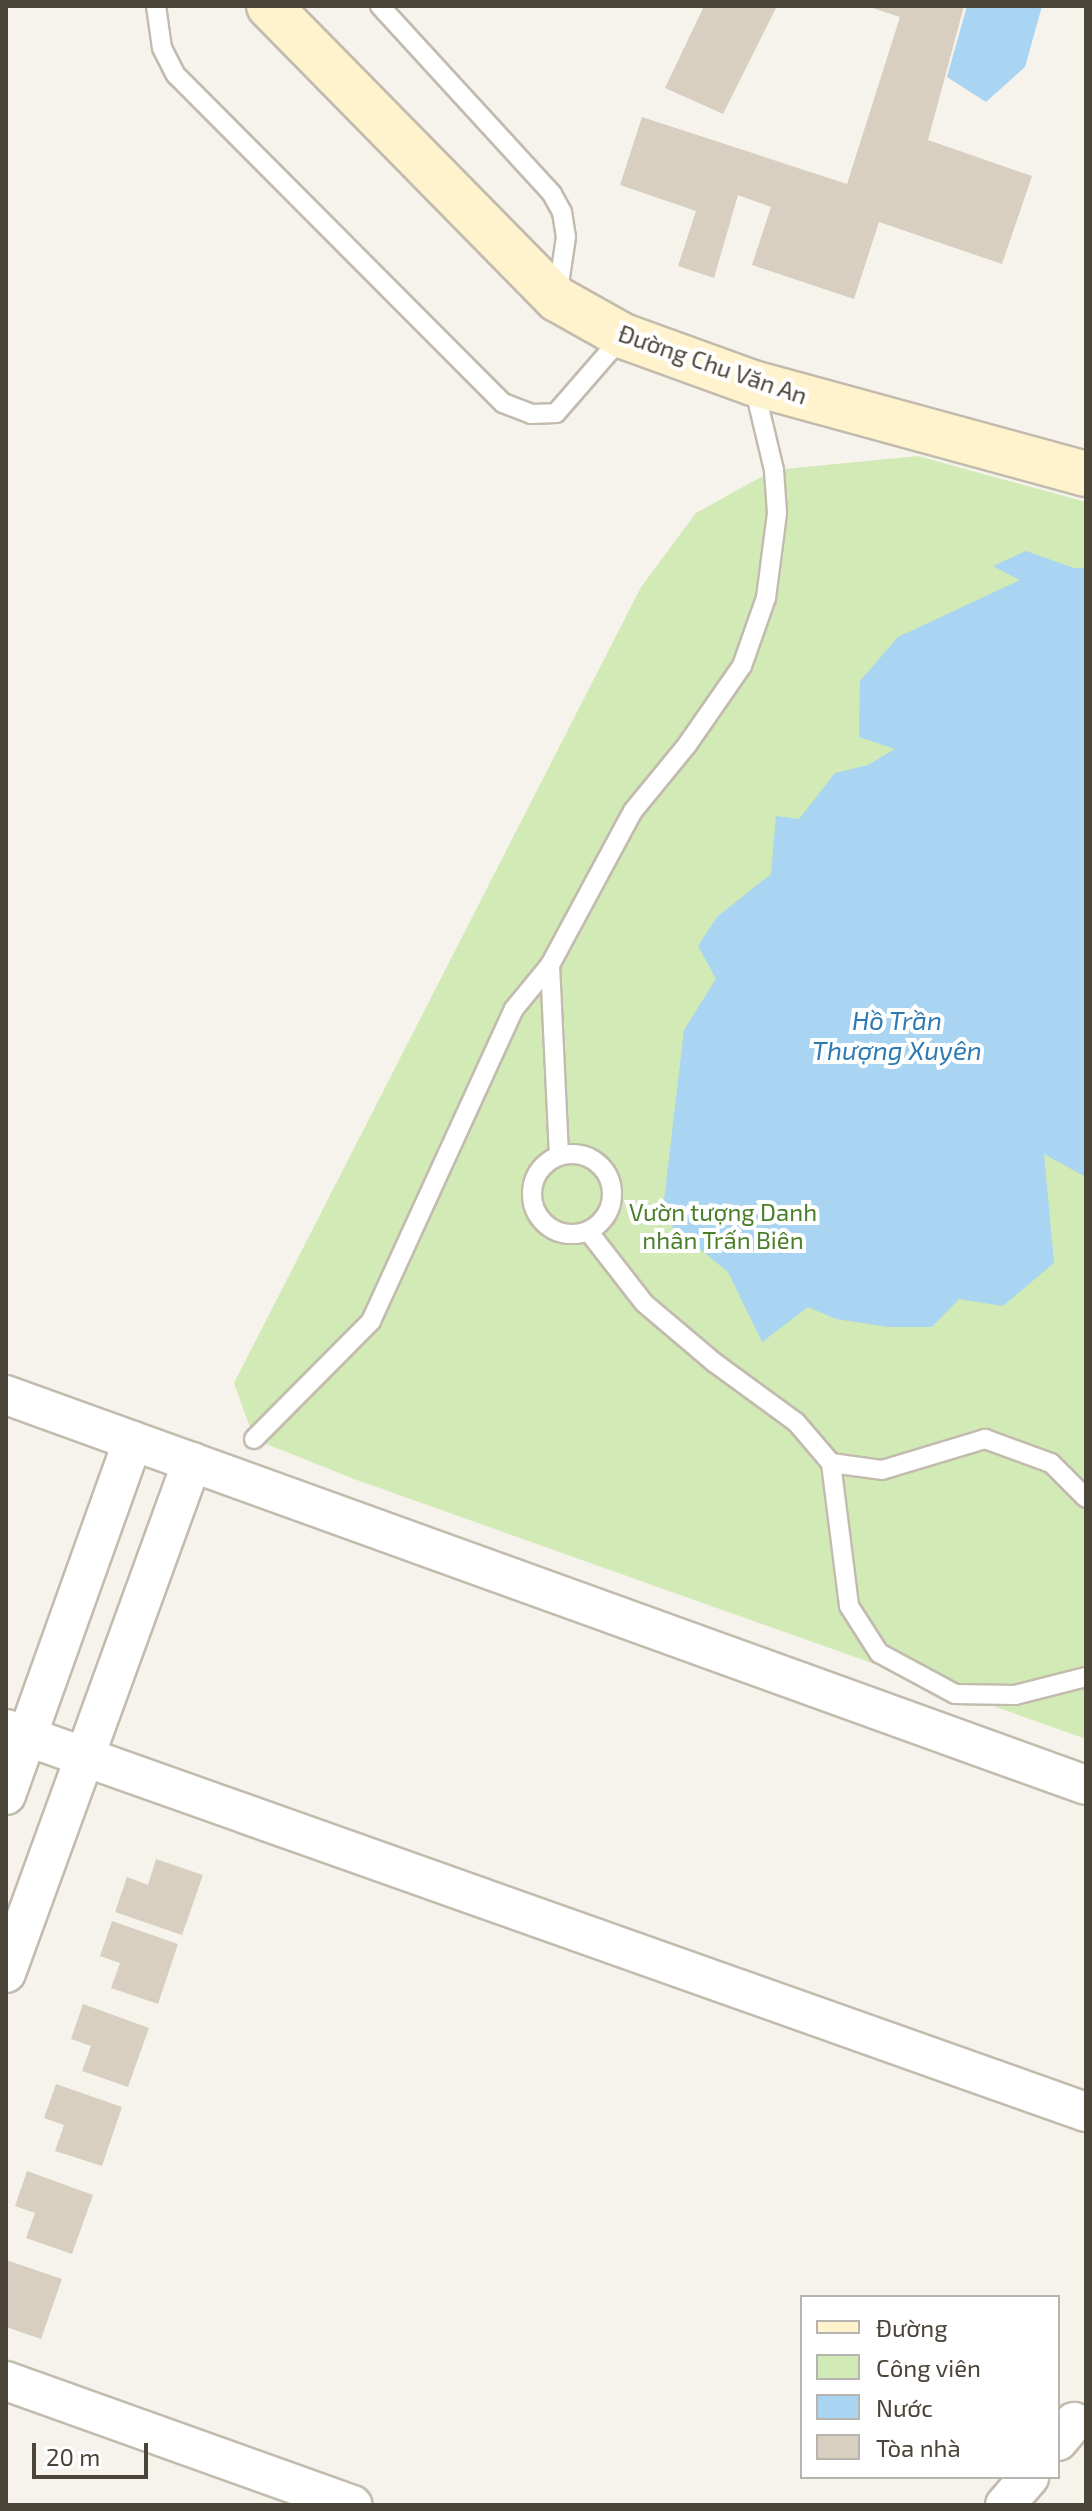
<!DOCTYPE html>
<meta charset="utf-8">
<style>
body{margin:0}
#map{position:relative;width:1092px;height:2511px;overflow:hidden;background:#f6f3ec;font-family:"Exo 2",sans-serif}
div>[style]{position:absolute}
.green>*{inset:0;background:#d2eab5}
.water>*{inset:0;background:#a9d4f2}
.building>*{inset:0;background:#d8cfc1}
.roads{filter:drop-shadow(2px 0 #c2bbae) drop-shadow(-2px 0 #c2bbae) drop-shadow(0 2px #c2bbae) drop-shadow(0 -2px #c2bbae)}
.service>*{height:18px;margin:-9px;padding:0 9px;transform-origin:9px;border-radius:9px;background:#fff}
.service>.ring{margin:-9px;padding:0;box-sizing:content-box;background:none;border:18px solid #fff;border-radius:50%}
.minor>*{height:38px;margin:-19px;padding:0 19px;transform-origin:19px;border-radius:19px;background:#fff}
.secondary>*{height:44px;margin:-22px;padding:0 22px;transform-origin:22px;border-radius:22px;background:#fff3cd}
span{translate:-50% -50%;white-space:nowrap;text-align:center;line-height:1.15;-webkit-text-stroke:8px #fff;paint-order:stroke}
.street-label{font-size:24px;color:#4b4439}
.park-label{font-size:24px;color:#4a7f2a}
.water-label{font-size:26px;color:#2e7ab2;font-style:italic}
.frame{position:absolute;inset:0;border:8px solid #4b4439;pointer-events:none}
.legend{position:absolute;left:800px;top:2295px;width:260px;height:184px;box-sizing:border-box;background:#fff;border:2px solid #b7b4b0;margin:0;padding:10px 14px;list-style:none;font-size:24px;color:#4b4439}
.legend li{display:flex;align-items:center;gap:16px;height:40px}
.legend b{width:40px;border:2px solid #b7b4b0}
.scale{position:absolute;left:32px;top:2443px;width:116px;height:36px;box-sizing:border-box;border:4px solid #4b4439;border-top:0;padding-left:10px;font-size:24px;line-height:28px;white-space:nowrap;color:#4b4439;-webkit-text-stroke:6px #fff;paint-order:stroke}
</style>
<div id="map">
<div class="green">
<div style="clip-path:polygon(918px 456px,1086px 502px,1086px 1739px,354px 1479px,254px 1439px,234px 1383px,641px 587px,696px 513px,774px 470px)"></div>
</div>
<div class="water">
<div style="clip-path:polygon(967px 6px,1042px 6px,1025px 67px,986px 102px,947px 77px)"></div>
<div style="clip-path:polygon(1026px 551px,1074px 568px,1086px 568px,1086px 1177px,1044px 1154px,1054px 1263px,1003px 1306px,959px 1299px,932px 1327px,888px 1327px,836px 1319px,808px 1307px,762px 1342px,728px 1272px,662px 1218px,684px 1030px,716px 979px,698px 946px,717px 917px,771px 874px,776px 816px,799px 819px,835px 773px,868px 765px,895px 749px,859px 737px,860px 681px,898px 637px,1020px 580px,993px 566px)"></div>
</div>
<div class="building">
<div style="clip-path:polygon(704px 6px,777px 6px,723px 114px,665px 88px)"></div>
<div style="clip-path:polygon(866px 6px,964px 6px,928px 140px,1032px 176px,1002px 264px,879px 222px,854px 299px,752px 265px,771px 207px,738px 195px,714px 278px,678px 266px,696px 211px,620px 185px,642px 117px,847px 184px,900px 17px)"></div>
<div style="clip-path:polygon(156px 1859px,203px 1875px,182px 1935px,115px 1912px,127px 1877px,148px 1885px)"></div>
<div style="clip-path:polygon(112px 1921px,178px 1944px,158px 2004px,111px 1988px,120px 1963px,100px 1956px)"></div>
<div style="clip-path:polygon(83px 2004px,149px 2028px,128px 2087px,82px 2071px,91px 2046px,71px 2039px)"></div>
<div style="clip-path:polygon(56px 2084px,122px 2107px,102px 2166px,55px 2151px,64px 2125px,44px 2118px)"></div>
<div style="clip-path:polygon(27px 2171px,93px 2195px,72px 2254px,26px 2238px,35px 2213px,15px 2206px)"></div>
<div style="clip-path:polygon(6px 2260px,62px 2279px,41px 2339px,6px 2327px)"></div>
</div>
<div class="roads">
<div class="service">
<div style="left:156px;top:6px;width:42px;rotate:81.9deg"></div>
<div style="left:162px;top:48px;width:30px;rotate:63deg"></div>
<div style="left:176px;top:75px;width:463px;rotate:45.1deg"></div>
<div style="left:503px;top:403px;width:30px;rotate:21deg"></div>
<div style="left:531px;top:414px;width:25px;rotate:-2deg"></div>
<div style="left:556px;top:413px;width:102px;rotate:-49deg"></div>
<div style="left:380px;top:6px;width:255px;rotate:47.5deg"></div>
<div style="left:552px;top:194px;width:21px;rotate:61deg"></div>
<div style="left:562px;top:212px;width:25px;rotate:81deg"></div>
<div style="left:566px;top:237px;width:61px;rotate:98.5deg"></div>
<div style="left:550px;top:965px;width:190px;rotate:87.3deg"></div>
<div class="ring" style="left:532px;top:1154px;width:62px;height:62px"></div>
<div style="left:588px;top:1231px;width:91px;rotate:52.1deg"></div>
<div style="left:644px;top:1303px;width:93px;rotate:40.2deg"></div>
<div style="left:715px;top:1363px;width:100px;rotate:36.1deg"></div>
<div style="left:796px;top:1422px;width:54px;rotate:49.5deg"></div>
<div style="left:831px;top:1463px;width:144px;rotate:82.8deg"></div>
<div style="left:849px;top:1606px;width:56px;rotate:57.4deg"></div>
<div style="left:879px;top:1653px;width:86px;rotate:28.3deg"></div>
<div style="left:955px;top:1694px;width:60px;rotate:1deg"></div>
<div style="left:1015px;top:1695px;width:73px;rotate:-14.2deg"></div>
<div style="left:254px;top:1439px;width:166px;rotate:-45.2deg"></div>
<div style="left:371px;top:1321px;width:343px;rotate:-65.4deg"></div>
<div style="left:514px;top:1009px;width:57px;rotate:-50.7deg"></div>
<div style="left:550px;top:965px;width:175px;rotate:-61.7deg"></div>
<div style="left:633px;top:811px;width:85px;rotate:-50.7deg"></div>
<div style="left:687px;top:745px;width:96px;rotate:-55.2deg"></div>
<div style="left:742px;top:666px;width:72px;rotate:-70.6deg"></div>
<div style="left:766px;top:598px;width:86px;rotate:-82.6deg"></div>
<div style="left:777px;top:513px;width:43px;rotate:-94deg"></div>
<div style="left:774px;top:470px;width:86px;rotate:-103.4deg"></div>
<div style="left:831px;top:1463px;width:51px;rotate:7.8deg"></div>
<div style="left:882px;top:1470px;width:108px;rotate:-16.8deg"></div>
<div style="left:985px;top:1439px;width:70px;rotate:20deg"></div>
<div style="left:1051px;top:1463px;width:49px;rotate:45deg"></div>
</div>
<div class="minor">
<div style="left:6px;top:1395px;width:1148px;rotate:19.86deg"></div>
<div style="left:6px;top:1729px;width:1146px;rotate:19.53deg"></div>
<div style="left:6px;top:1795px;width:376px;rotate:-70.3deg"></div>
<div style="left:6px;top:1973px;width:544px;rotate:-70deg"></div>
<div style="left:6px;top:2381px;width:368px;rotate:19.7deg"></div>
<div style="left:1058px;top:2441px;width:25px;rotate:-50deg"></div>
<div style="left:1005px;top:2505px;width:37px;rotate:-49deg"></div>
</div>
<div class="secondary">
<div style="left:269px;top:6px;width:411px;rotate:45.5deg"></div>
<div style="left:557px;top:299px;width:76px;rotate:29.3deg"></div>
<div style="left:623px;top:336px;width:138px;rotate:19.9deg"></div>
<div style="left:753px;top:383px;width:345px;rotate:15.3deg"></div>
</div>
</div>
<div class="street-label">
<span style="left:713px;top:364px;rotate:19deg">Đường Chu Văn An</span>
</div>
<div class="park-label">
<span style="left:723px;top:1226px">Vườn tượng Danh<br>nhân Trấn Biên</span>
</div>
<div class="water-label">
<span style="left:897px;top:1035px">Hồ Trần<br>Thượng Xuyên</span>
</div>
<div class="frame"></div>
<ul class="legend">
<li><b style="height:10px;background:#fff3cd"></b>Đường</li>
<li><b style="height:22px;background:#d2eab5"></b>Công viên</li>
<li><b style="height:22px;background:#a9d4f2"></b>Nước</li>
<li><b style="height:22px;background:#d8cfc1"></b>Tòa nhà</li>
</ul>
<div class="scale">20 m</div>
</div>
